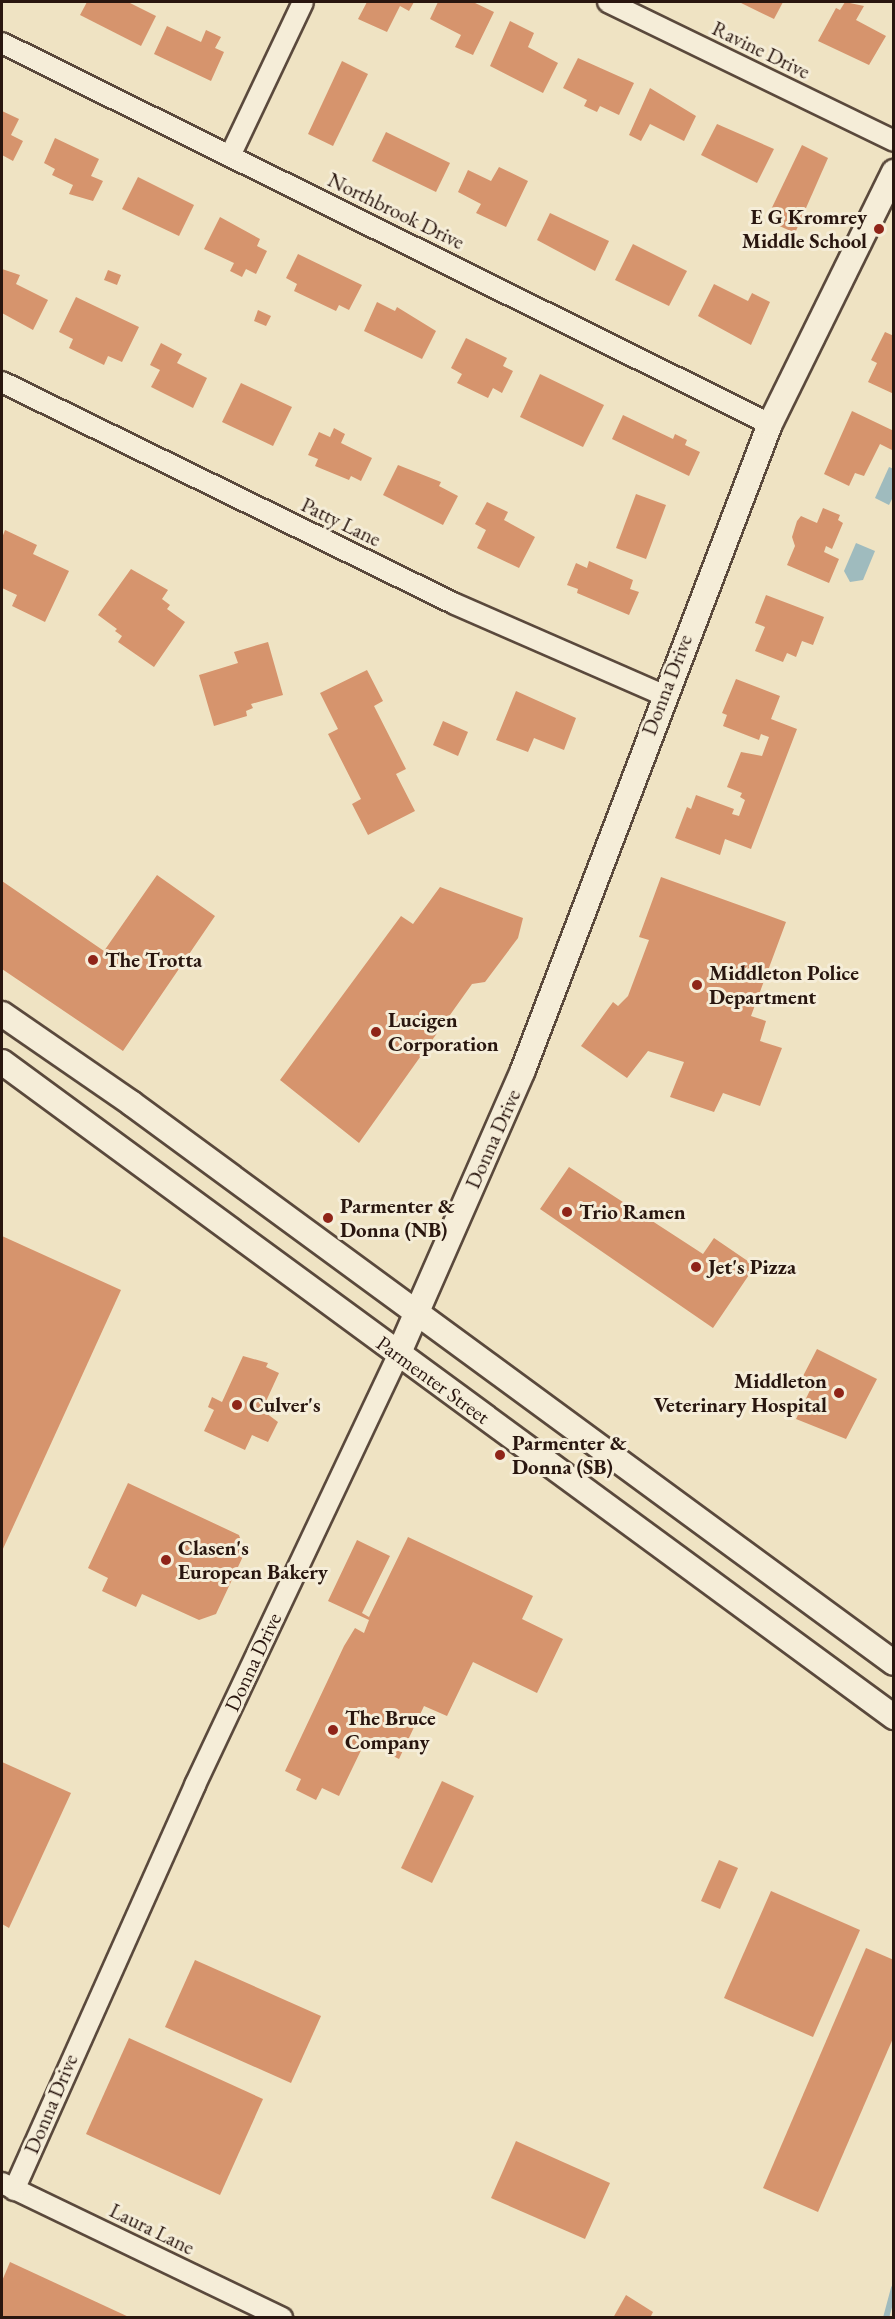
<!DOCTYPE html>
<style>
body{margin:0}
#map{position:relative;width:895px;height:2319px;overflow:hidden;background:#efe3c3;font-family:"EB Garamond",serif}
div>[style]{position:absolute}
.water>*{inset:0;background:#9fbbbe}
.stream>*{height:6px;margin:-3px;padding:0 3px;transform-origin:3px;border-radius:3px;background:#9fbbbe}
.building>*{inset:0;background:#d6946d}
.roads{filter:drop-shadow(2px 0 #5a493c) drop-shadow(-2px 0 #5a493c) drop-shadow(0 2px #5a493c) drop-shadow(0 -2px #5a493c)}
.minor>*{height:20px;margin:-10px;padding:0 10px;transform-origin:10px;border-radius:10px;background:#f5edd8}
.tertiary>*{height:24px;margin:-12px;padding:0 12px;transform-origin:12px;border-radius:12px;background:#f5edd8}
.dots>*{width:16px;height:16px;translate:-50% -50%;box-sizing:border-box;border:3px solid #f5edd8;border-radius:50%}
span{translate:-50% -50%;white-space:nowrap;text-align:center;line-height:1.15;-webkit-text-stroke:6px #f5edd8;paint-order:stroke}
.street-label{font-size:21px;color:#29160f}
.poi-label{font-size:21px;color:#29160f;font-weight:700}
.right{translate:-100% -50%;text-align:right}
.left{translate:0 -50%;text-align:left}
.frame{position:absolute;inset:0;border:3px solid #29160f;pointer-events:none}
</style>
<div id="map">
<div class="water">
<div style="clip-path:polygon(889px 467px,894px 469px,893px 497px,889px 505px,875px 498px)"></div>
<div style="clip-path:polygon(856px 543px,875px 551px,863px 580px,850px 582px,844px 571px)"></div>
</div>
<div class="stream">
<div style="left:886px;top:2318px;width:31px;rotate:-75deg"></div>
</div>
<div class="building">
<div style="clip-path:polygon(87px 2px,128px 2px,156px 16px,141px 46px,80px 15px)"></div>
<div style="clip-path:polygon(367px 2px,414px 2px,409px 11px,400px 6px,387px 32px,358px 19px)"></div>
<div style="clip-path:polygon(438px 2px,473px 2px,494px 12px,473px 55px,455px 47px,461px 35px,430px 19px)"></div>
<div style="clip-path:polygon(739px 2px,783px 2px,774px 19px)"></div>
<div style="clip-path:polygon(845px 2px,864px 6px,856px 20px,886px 36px,869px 65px,818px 41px,836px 8px,840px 10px)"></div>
<div style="clip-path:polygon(510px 21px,534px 33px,528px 47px,558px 63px,543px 93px,490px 66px)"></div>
<div style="clip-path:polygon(167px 26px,201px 42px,206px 30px,221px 37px,215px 48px,224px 52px,211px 81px,154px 54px)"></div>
<div style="clip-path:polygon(578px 58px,634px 83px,619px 115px,600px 106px,597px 112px,584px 106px,587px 100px,563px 88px)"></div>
<div style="clip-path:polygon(342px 61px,368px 74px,333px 146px,308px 134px)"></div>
<div style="clip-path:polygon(650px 88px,696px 116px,684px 141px,650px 124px,641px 141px,629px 135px)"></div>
<div style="clip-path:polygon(2px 111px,19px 119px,11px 135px,23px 141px,13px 161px,2px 155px)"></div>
<div style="clip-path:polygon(717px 124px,774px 149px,757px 183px,701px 155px)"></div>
<div style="clip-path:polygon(386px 132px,450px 163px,436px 192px,372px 161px)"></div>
<div style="clip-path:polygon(55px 138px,99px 159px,91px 176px,103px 181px,93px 201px,69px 194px,73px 185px,52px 175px,55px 169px,44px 163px)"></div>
<div style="clip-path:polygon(802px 145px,828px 158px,795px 233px,766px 220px)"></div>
<div style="clip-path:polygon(499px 167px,528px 181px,506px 227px,476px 213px,481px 204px,458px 192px,468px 170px,491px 181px)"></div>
<div style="clip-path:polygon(138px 177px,194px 205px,179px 236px,122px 209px)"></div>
<div style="clip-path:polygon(550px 213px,609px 241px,595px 271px,537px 240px)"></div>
<div style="clip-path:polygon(220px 217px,260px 239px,257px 246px,267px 251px,256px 274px,246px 269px,242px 277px,230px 271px,234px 263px,204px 249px)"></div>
<div style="clip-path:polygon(633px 244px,687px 271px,669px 306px,615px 280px)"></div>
<div style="clip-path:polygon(298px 254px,362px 285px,349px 310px,339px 305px,336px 311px,294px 291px,297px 284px,286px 278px)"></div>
<div style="clip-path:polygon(2px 269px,20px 275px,16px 284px,48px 300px,33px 330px,2px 313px)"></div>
<div style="clip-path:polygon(108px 270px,121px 275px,117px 285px,104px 280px)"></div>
<div style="clip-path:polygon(714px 284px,748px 301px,752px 293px,770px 302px,751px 345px,698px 316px)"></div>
<div style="clip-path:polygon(76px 297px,139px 327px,122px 362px,108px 356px,104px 365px,69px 348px,73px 339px,59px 332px)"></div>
<div style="clip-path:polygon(377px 302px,395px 311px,397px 307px,436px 331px,422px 359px,364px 331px)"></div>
<div style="clip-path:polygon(258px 310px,271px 316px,266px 326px,254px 321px)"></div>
<div style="clip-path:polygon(885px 332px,894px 336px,894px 394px,868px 382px,877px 363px,871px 360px)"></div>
<div style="clip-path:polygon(466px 338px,507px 358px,503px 366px,513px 371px,502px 393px,493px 388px,488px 398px,457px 383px,462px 374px,451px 368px)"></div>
<div style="clip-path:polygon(161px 343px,182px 354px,177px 363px,207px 378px,193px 408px,151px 387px,160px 370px,150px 365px)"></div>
<div style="clip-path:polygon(540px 374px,604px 405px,583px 447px,520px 417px)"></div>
<div style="clip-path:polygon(241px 383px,292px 407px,273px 446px,222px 422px)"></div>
<div style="clip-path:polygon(852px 411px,894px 431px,894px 451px,880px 444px,864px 476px,855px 473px,849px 486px,824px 474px)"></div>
<div style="clip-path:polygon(623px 415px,673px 439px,675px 434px,687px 440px,685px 445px,700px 452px,689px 476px,612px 439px)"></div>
<div style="clip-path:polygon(334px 428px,345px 434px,341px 443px,372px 458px,361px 481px,351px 476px,349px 480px,315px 466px,318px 459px,308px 455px,319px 432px,330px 437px)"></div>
<div style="clip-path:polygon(398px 465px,441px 482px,439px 486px,458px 496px,443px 525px,383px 495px)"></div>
<div style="clip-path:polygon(636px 494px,666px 505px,646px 559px,616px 548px)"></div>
<div style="clip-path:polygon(487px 502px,508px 512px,504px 520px,535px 537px,519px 568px,477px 548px,486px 530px,475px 524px)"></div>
<div style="clip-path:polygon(823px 508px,840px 515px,838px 520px,843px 523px,832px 549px,826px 546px,824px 552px,839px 559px,829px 583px,787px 565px,795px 546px,792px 537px,797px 521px,801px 516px,817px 523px)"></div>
<div style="clip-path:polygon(5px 530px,37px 545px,33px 554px,69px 571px,45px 622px,12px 606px,17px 595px,2px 588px,2px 538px)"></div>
<div style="clip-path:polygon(589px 561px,633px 580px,630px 589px,639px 592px,629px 615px,577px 593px,578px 589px,567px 585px,576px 563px,587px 568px)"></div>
<div style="clip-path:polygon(131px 569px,168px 590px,162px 599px,170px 605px,167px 609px,185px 622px,154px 667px,118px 642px,122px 636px,115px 631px,117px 629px,98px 615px)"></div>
<div style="clip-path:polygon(766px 595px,824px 617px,813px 645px,802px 641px,796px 657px,787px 653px,783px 662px,755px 651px,765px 627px,755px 623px)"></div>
<div style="clip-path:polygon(268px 642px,283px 695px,251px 704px,253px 708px,246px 711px,247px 716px,214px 726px,199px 675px,238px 663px,234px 652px)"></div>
<div style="clip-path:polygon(367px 670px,383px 701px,374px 706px,406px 769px,396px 774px,415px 811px,368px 835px,352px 804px,361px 799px,328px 734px,338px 729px,320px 693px)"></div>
<div style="clip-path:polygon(736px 679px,780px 696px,771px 719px,797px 729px,751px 849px,725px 839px,720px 855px,675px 838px,687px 807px,691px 809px,696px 795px,734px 809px,732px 814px,739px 816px,745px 800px,740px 797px,742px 793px,727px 787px,741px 752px,762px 756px,769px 737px,761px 734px,759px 740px,723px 726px,727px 715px,722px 713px)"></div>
<div style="clip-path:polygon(516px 691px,576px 718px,564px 750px,534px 738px,528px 752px,496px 740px)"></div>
<div style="clip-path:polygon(443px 721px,468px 732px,458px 756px,433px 745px)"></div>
<div style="clip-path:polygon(157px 875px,215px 916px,123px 1051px,2px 969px,2px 881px,104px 951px)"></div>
<div style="clip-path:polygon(661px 877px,786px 922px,751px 1016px,766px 1021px,760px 1041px,782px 1048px,760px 1106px,723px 1093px,714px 1112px,670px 1097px,684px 1062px,648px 1051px,627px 1078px,581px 1046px,613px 1002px,618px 1006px,628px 996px,649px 940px,639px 937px)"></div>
<div style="clip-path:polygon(440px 887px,523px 918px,518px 938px,485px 982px,472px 984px,359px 1143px,280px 1080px,401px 916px,413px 924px)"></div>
<div style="clip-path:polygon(569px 1167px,703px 1254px,714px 1238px,755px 1266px,713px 1328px,540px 1209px)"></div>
<div style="clip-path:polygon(2px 1236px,121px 1290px,2px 1551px)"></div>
<div style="clip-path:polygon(817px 1349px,877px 1379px,846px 1439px,796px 1419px,813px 1384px,802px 1378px)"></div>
<div style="clip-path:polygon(243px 1356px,268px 1363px,266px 1367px,279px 1373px,262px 1410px,278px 1422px,268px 1442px,252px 1435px,245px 1450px,204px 1431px,214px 1410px,208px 1407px,212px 1397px,222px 1402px)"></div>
<div style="clip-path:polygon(128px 1483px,239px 1535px,245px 1552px,216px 1614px,199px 1620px,142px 1594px,136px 1607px,102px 1591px,108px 1578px,88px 1568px)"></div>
<div style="clip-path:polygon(408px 1537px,533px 1596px,522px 1619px,563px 1639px,537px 1693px,473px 1662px,447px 1716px,424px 1706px,399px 1759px,365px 1742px,339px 1796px,322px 1788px,316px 1800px,296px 1790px,301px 1779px,285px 1771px,344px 1646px,355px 1628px,364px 1633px,369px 1620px,328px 1601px,357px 1540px,390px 1556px,362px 1613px,369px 1617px)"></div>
<div style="clip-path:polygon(2px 1762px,71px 1793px,9px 1928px,2px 1924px)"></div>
<div style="clip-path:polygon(442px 1781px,474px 1796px,432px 1883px,401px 1868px)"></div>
<div style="clip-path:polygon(719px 1860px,738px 1868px,720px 1909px,701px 1901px)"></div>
<div style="clip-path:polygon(771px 1891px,860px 1930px,813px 2037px,724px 1998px)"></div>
<div style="clip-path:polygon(866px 1948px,894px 1960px,894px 2036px,818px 2212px,763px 2188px)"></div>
<div style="clip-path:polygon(195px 1960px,321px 2016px,291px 2083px,165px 2027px)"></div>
<div style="clip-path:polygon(129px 2038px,263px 2099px,220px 2195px,86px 2134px)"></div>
<div style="clip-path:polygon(516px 2141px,610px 2183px,585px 2239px,491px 2198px)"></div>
<div style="clip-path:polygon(10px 2262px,131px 2318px,2px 2318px,2px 2281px)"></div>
<div style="clip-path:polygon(626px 2295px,653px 2312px,650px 2318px,613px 2318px)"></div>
</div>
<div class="roads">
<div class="minor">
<div style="left:608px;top:2px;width:318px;rotate:25.9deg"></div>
<div style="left:2px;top:43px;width:857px;rotate:26.39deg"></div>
<div style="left:230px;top:156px;width:170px;rotate:-64.6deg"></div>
<div style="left:2px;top:382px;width:504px;rotate:26.11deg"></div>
<div style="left:455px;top:604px;width:227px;rotate:23.6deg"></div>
<div style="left:2px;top:2183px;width:311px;rotate:25.7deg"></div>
<div style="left:14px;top:2190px;width:444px;rotate:-65.9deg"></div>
<div style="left:195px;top:1785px;width:476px;rotate:-64.7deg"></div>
</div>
<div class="tertiary">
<div style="left:2px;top:1014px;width:157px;rotate:34.6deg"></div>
<div style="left:131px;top:1103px;width:946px;rotate:36.28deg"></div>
<div style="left:2px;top:1062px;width:1107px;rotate:36.29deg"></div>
<div style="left:398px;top:1355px;width:311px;rotate:-66.3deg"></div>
<div style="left:523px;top:1070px;width:692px;rotate:-69.08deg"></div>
<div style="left:770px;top:424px;width:281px;rotate:-63.8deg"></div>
</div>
</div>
<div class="dots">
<div style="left:879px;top:229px;background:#8f2418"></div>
<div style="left:93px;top:960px;background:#8f2418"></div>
<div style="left:697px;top:985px;background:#8f2418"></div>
<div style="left:376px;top:1032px;background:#8f2418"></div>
<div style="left:567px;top:1212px;background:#8f2418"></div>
<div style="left:328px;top:1218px;background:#8f2418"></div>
<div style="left:696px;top:1267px;background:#8f2418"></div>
<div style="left:839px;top:1393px;background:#8f2418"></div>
<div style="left:237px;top:1405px;background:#8f2418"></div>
<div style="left:500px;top:1455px;background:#8f2418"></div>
<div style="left:166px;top:1560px;background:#8f2418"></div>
<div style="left:333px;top:1730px;background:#8f2418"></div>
</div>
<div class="street-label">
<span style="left:761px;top:50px;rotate:26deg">Ravine Drive</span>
<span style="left:396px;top:211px;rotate:26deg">Northbrook Drive</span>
<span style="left:341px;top:522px;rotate:26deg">Patty Lane</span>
<span style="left:667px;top:685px;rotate:-69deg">Donna Drive</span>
<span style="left:493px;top:1139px;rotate:-66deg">Donna Drive</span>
<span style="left:433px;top:1380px;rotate:36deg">Parmenter Street</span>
<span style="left:253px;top:1662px;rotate:-65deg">Donna Drive</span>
<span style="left:51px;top:2104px;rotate:-67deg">Donna Drive</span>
<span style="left:152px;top:2229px;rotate:26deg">Laura Lane</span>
</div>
<div class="poi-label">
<span class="right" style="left:867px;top:229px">E G Kromrey<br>Middle School</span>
<span class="left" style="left:105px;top:960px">The Trotta</span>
<span class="left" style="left:709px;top:985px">Middleton Police<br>Department</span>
<span class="left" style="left:388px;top:1032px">Lucigen<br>Corporation</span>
<span class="left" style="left:340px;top:1218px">Parmenter &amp;<br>Donna (NB)</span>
<span class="left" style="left:579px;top:1212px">Trio Ramen</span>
<span class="left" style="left:708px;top:1267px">Jet's Pizza</span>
<span class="right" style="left:827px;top:1393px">Middleton<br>Veterinary Hospital</span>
<span class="left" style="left:249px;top:1405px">Culver's</span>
<span class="left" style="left:512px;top:1455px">Parmenter &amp;<br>Donna (SB)</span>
<span class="left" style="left:178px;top:1560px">Clasen's<br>European Bakery</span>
<span class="left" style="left:345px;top:1730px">The Bruce<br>Company</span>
</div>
<div class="frame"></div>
</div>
